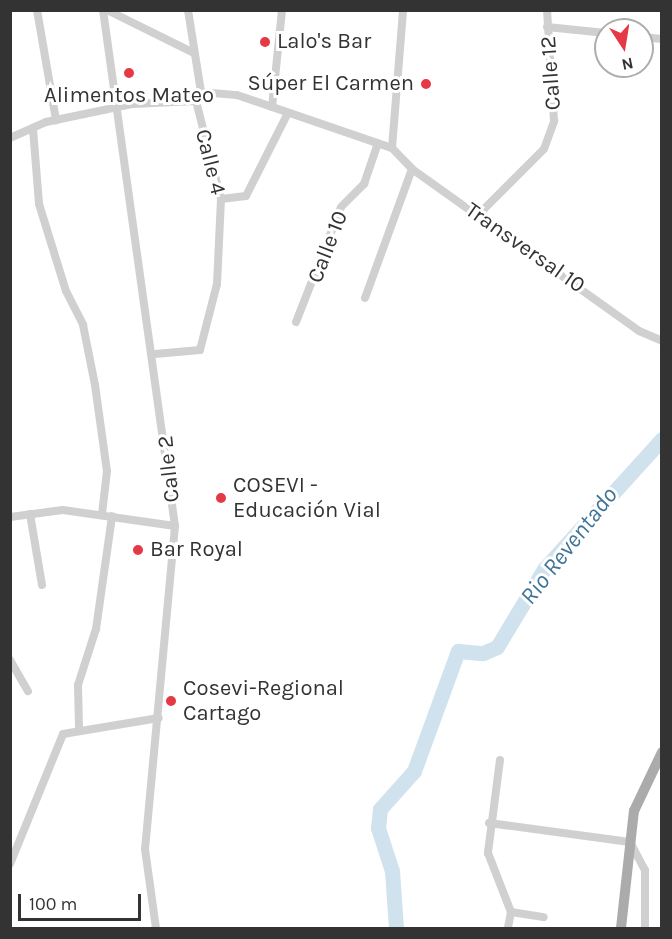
<!DOCTYPE html>
<meta charset="utf-8">
<style>
body{margin:0}
#map{position:relative;width:672px;height:939px;overflow:hidden;background:#fff;font-family:Karla,sans-serif}
div>[style]{position:absolute}
.river>*{height:15px;margin:-7.5px;padding:0 7.5px;transform-origin:7.5px;border-radius:7.5px;background:#cfe2ee}
.minor>*{height:8px;margin:-4px;padding:0 4px;transform-origin:4px;border-radius:4px;background:#d0d0d0}
.major>*{height:10px;margin:-5px;padding:0 5px;transform-origin:5px;border-radius:5px;background:#ababab}
.dots>*{width:16px;height:16px;translate:-50% -50%;box-sizing:border-box;border:3px solid #fff;border-radius:50%}
span{translate:-50% -50%;white-space:nowrap;text-align:center;line-height:1.15;-webkit-text-stroke:6px #fff;paint-order:stroke}
.poi-label{font-size:22px;color:#333}
.left{translate:0 -50%;text-align:left}
.right{translate:-100% -50%;text-align:right}
.street-label{font-size:22px;color:#333}
.water-label{font-size:24px;color:#3f7597;font-style:italic}
.frame{position:absolute;inset:0;border:12px solid #333;pointer-events:none}
.north{position:absolute;left:594px;top:18px;width:60px;height:60px;box-sizing:border-box;background:#fff;border:2px solid #adadad;border-radius:50%;rotate:168deg;font-size:16px;font-weight:700;line-height:24px;text-align:center;color:#333}
.north::after{content:'';display:block;margin:auto;width:21px;height:27px;background:#e63946;clip-path:polygon(50% 0,100% 100%,50% 72%,0 100%)}
.scale{position:absolute;left:18px;top:894px;width:123px;height:27px;box-sizing:border-box;border:3px solid #333;border-top:0;padding-left:8px;font-size:18px;line-height:21px;white-space:nowrap;color:#333;-webkit-text-stroke:4px #fff;paint-order:stroke}
</style>
<div id="map">
<div class="river">
<div style="left:396px;top:928px;width:57px;rotate:-94deg"></div>
<div style="left:392px;top:871px;width:45px;rotate:-108deg"></div>
<div style="left:378px;top:828px;width:19px;rotate:-84deg"></div>
<div style="left:380px;top:809px;width:51px;rotate:-48.2deg"></div>
<div style="left:414px;top:771px;width:128px;rotate:-69.9deg"></div>
<div style="left:458px;top:651px;width:25px;rotate:5deg"></div>
<div style="left:483px;top:653px;width:15px;rotate:-23deg"></div>
<div style="left:497px;top:647px;width:91px;rotate:-58.9deg"></div>
<div style="left:544px;top:569px;width:176px;rotate:-47.8deg"></div>
</div>
<div class="minor">
<div style="left:37px;top:10px;width:112px;rotate:80.2deg"></div>
<div style="left:103px;top:10px;width:521px;rotate:82.06deg"></div>
<div style="left:175px;top:526px;width:324px;rotate:95.3deg"></div>
<div style="left:145px;top:849px;width:80px;rotate:82.1deg"></div>
<div style="left:107px;top:10px;width:95px;rotate:26.3deg"></div>
<div style="left:547px;top:27px;width:59px;rotate:5.8deg"></div>
<div style="left:642px;top:37px;width:20px;rotate:6deg"></div>
<div style="left:201px;top:92px;width:36px;rotate:5deg"></div>
<div style="left:237px;top:95px;width:164px;rotate:18.9deg"></div>
<div style="left:392px;top:148px;width:29px;rotate:46deg"></div>
<div style="left:412px;top:169px;width:279px;rotate:35.5deg"></div>
<div style="left:639px;top:331px;width:25px;rotate:23deg"></div>
<div style="left:272px;top:107px;width:98px;rotate:-84.1deg"></div>
<div style="left:33px;top:129px;width:75px;rotate:85.4deg"></div>
<div style="left:39px;top:204px;width:91px;rotate:72.8deg"></div>
<div style="left:66px;top:291px;width:38px;rotate:63deg"></div>
<div style="left:83px;top:325px;width:61px;rotate:78.7deg"></div>
<div style="left:95px;top:385px;width:87px;rotate:82.1deg"></div>
<div style="left:107px;top:471px;width:43px;rotate:96.6deg"></div>
<div style="left:10px;top:138px;width:39px;rotate:-24deg"></div>
<div style="left:46px;top:122px;width:89px;rotate:-11.7deg"></div>
<div style="left:133px;top:104px;width:63px;rotate:-2.7deg"></div>
<div style="left:392px;top:148px;width:138px;rotate:-85.4deg"></div>
<div style="left:221px;top:199px;width:25px;rotate:-7deg"></div>
<div style="left:246px;top:196px;width:91px;rotate:-63.2deg"></div>
<div style="left:478px;top:215px;width:93px;rotate:-45deg"></div>
<div style="left:544px;top:149px;width:30px;rotate:-70deg"></div>
<div style="left:554px;top:121px;width:111px;rotate:-93.6deg"></div>
<div style="left:365px;top:298px;width:137px;rotate:-70deg"></div>
<div style="left:296px;top:322px;width:123px;rotate:-68.6deg"></div>
<div style="left:341px;top:207px;width:33px;rotate:-45deg"></div>
<div style="left:364px;top:184px;width:43px;rotate:-71.1deg"></div>
<div style="left:155px;top:354px;width:45px;rotate:-5.1deg"></div>
<div style="left:200px;top:350px;width:68px;rotate:-75.6deg"></div>
<div style="left:217px;top:284px;width:85px;rotate:-87.3deg"></div>
<div style="left:221px;top:199px;width:101px;rotate:-104.3deg"></div>
<div style="left:196px;top:101px;width:10px;rotate:-61deg"></div>
<div style="left:201px;top:92px;width:83px;rotate:-99deg"></div>
<div style="left:30px;top:514px;width:72px;rotate:80.4deg"></div>
<div style="left:10px;top:517px;width:53px;rotate:-7.5deg"></div>
<div style="left:63px;top:510px;width:113px;rotate:8.1deg"></div>
<div style="left:10px;top:660px;width:36px;rotate:60deg"></div>
<div style="left:79px;top:727px;width:42px;rotate:-91.4deg"></div>
<div style="left:78px;top:685px;width:59px;rotate:-72.2deg"></div>
<div style="left:96px;top:629px;width:114px;rotate:-81.9deg"></div>
<div style="left:500px;top:760px;width:94px;rotate:97.4deg"></div>
<div style="left:488px;top:853px;width:63px;rotate:68.7deg"></div>
<div style="left:511px;top:912px;width:16px;rotate:101deg"></div>
<div style="left:489px;top:823px;width:142px;rotate:7.7deg"></div>
<div style="left:630px;top:842px;width:32px;rotate:62deg"></div>
<div style="left:645px;top:870px;width:58px;rotate:90deg"></div>
<div style="left:10px;top:864px;width:140px;rotate:-67.8deg"></div>
<div style="left:63px;top:734px;width:97px;rotate:-9.5deg"></div>
<div style="left:511px;top:912px;width:33px;rotate:9deg"></div>
</div>
<div class="major">
<div style="left:621px;top:928px;width:118px;rotate:-83.7deg"></div>
<div style="left:634px;top:811px;width:65px;rotate:-64.6deg"></div>
</div>
<div class="dots">
<div style="left:265px;top:42px;background:#e63946"></div>
<div style="left:129px;top:73px;background:#e63946"></div>
<div style="left:426px;top:84px;background:#e63946"></div>
<div style="left:221px;top:498px;background:#e63946"></div>
<div style="left:138px;top:550px;background:#e63946"></div>
<div style="left:171px;top:701px;background:#e63946"></div>
</div>
<div class="poi-label">
<span class="left" style="left:277px;top:42px">Lalo's Bar</span>
<span class="right" style="left:414px;top:84px">Súper El Carmen</span>
<span style="left:129px;top:96px">Alimentos Mateo</span>
<span class="left" style="left:233px;top:498px">COSEVI -<br>Educación Vial</span>
<span class="left" style="left:150px;top:550px">Bar Royal</span>
<span class="left" style="left:183px;top:701px">Cosevi-Regional<br>Cartago</span>
</div>
<div class="street-label">
<span style="left:551px;top:73px;rotate:-94deg">Calle 12</span>
<span style="left:210px;top:162px;rotate:76deg">Calle 4</span>
<span style="left:328px;top:247px;rotate:-69deg">Calle 10</span>
<span style="left:525px;top:248px;rotate:35deg">Transversal 10</span>
<span style="left:169px;top:469px;rotate:-96deg">Calle 2</span>
</div>
<div class="water-label">
<span style="left:569px;top:546px;rotate:-52deg">Rio Reventado</span>
</div>
<div class="frame"></div>
<div class="north">N</div>
<div class="scale">100 m</div>
</div>
